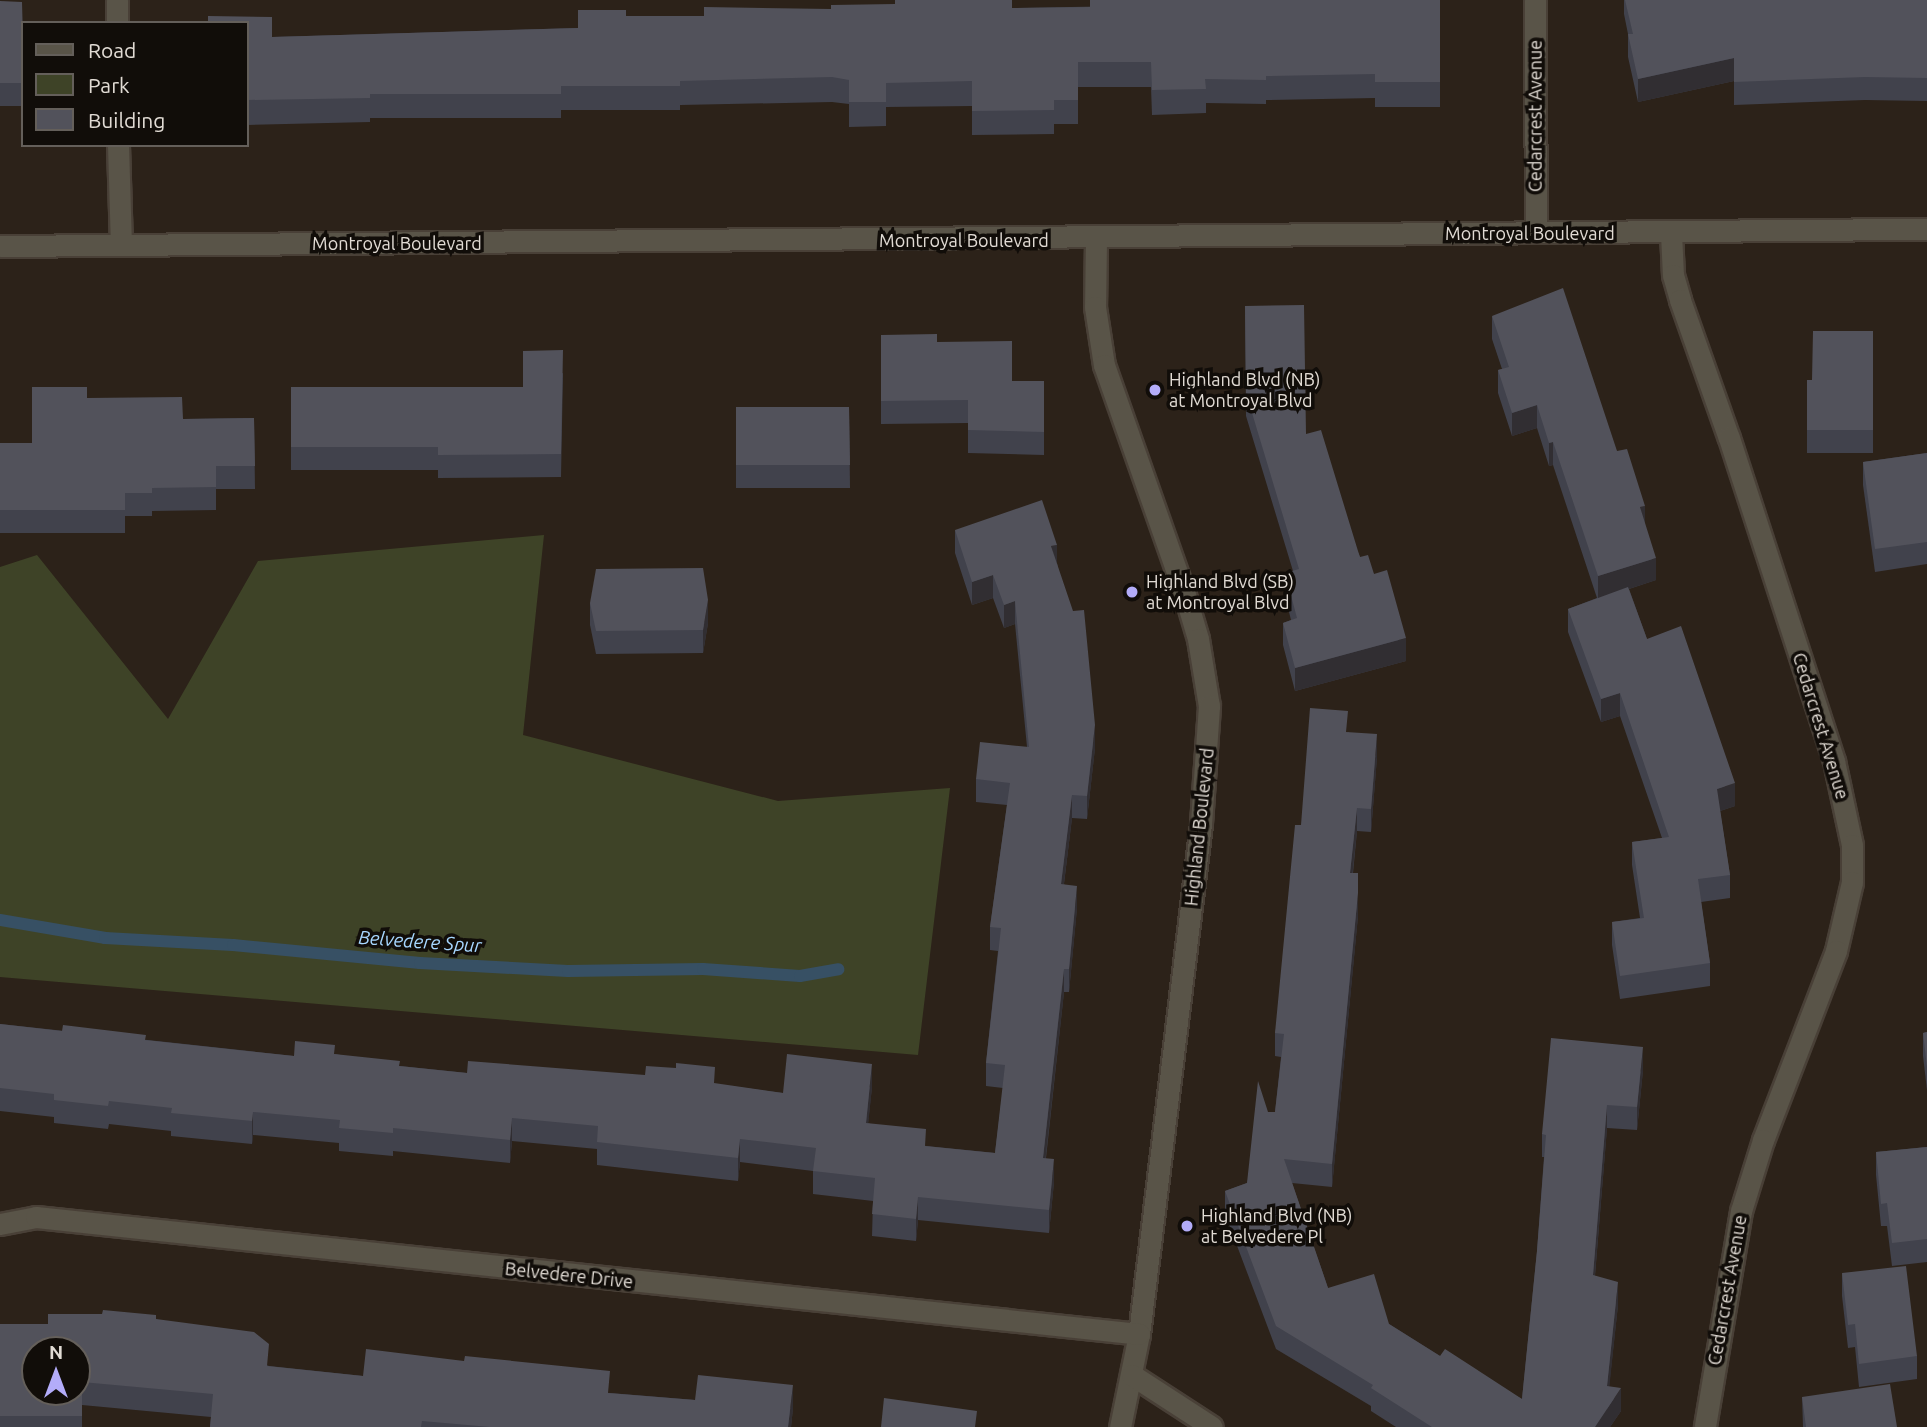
<!DOCTYPE html>
<style>
body{margin:0}
#map{position:relative;width:1927px;height:1427px;overflow:hidden;background:#2c2219;font-family:Ubuntu,sans-serif}
div>[style]{position:absolute}
.green>*{inset:0;background:#3e4327}
.stream>*{height:12px;margin:-6px;padding:0 6px;transform-origin:6px;border-radius:6px;background:#375064}
.roads{filter:drop-shadow(2px 0 #494037) drop-shadow(-2px 0 #494037) drop-shadow(0 2px #494037) drop-shadow(0 -2px #494037)}
.minor>*{height:21px;margin:-10.5px;padding:0 10.5px;transform-origin:10.5px;border-radius:10.5px;background:#595448}
.wall>*{inset:0;background:#41424c}
.shaded-wall>*{inset:0;background:#312e32}
.building>*{inset:0;background:#52525b}
.dots>*{width:19px;height:19px;translate:-50% -50%;box-sizing:border-box;border:4px solid #110d09;border-radius:50%}
span{translate:-50% -50%;white-space:nowrap;text-align:center;line-height:1.15;-webkit-text-stroke:7px #110d09;paint-order:stroke}
.street-label{font-size:18px;color:#e1dbd4}
.poi-label{font-size:18px;color:#e1dbd4}
.left{translate:0 -50%;text-align:left}
.water-label{font-size:19px;color:#a7d7ff;font-style:italic}
.legend{position:absolute;left:21px;top:21px;width:228px;height:126px;box-sizing:border-box;background:#110d09;border:2px solid #645f5a;margin:0;padding:9px 12px;list-style:none;font-size:21px;color:#e1dbd4}
.legend li{display:flex;align-items:center;gap:14px;height:35px}
.legend b{width:35px;border:2px solid #645f5a}
.north{position:absolute;left:21px;top:1336px;width:70px;height:70px;box-sizing:border-box;background:#110d09;border:2px solid #645f5a;border-radius:50%;rotate:0deg;font-size:19px;font-weight:700;line-height:28px;text-align:center;color:#e1dbd4}
.north::after{content:'';display:block;margin:auto;width:24px;height:32px;background:#b3acf9;clip-path:polygon(50% 0,100% 100%,50% 72%,0 100%)}
</style>
<div id="map">
<div class="green">
<div style="clip-path:polygon(544px 535px,523px 735px,778px 801px,950px 788px,918px 1055px,0 977px,0 567px,37px 555px,168px 719px,258px 561px)"></div>
</div>
<div class="stream">
<div style="left:0;top:920px;width:107px;rotate:9.7deg"></div>
<div style="left:105px;top:938px;width:128px;rotate:3.1deg"></div>
<div style="left:233px;top:945px;width:188px;rotate:5.5deg"></div>
<div style="left:420px;top:963px;width:148px;rotate:3.1deg"></div>
<div style="left:568px;top:971px;width:135px;rotate:-0.8deg"></div>
<div style="left:703px;top:969px;width:97px;rotate:4.1deg"></div>
<div style="left:800px;top:976px;width:39px;rotate:-10deg"></div>
</div>
<div class="roads">
<div class="minor">
<div style="left:1535px;top:0;width:232px;rotate:89.8deg"></div>
<div style="left:117px;top:23px;width:23px;rotate:-90deg"></div>
<div style="left:118px;top:145px;width:100px;rotate:88.3deg"></div>
<div style="left:1671px;top:233px;width:42px;rotate:87.3deg"></div>
<div style="left:1673px;top:275px;width:26px;rotate:74deg"></div>
<div style="left:1680px;top:300px;width:146px;rotate:70.5deg"></div>
<div style="left:1729px;top:438px;width:340px;rotate:72deg"></div>
<div style="left:1834px;top:761px;width:86px;rotate:77.9deg"></div>
<div style="left:1852px;top:845px;width:37px;rotate:90deg"></div>
<div style="left:1852px;top:882px;width:71px;rotate:103.1deg"></div>
<div style="left:1836px;top:951px;width:203px;rotate:111.1deg"></div>
<div style="left:1763px;top:1140px;width:74px;rotate:107.2deg"></div>
<div style="left:1741px;top:1211px;width:219px;rotate:99.5deg"></div>
<div style="left:1096px;top:239px;width:68px;rotate:90.8deg"></div>
<div style="left:1095px;top:307px;width:59px;rotate:81.2deg"></div>
<div style="left:1104px;top:365px;width:244px;rotate:70.6deg"></div>
<div style="left:1185px;top:595px;width:46px;rotate:73.5deg"></div>
<div style="left:1198px;top:639px;width:68px;rotate:80.7deg"></div>
<div style="left:1209px;top:706px;width:118px;rotate:93.9deg"></div>
<div style="left:1201px;top:824px;width:514px;rotate:96.93deg"></div>
<div style="left:1139px;top:1334px;width:95px;rotate:101.5deg"></div>
<div style="left:0;top:246px;width:1927px;rotate:-0.51deg"></div>
<div style="left:0;top:1224px;width:37px;rotate:-11deg"></div>
<div style="left:36px;top:1217px;width:1109px;rotate:6.05deg"></div>
<div style="left:1132px;top:1375px;width:95px;rotate:33deg"></div>
</div>
</div>
<div class="wall">
<div style="clip-path:polygon(1440px 0,1440px 107px,1375px 107px,1375px 98px,1266px 100px,1266px 104px,1206px 103px,1206px 113px,1152px 115px,1151px 87px,1078px 87px,1078px 124px,1054px 124px,1054px 134px,972px 135px,972px 106px,886px 107px,886px 126px,849px 127px,849px 104px,832px 102px,680px 105px,680px 110px,561px 110px,561px 118px,370px 118px,370px 122px,247px 125px,247px 23px,272px 37px,578px 28px,626px 16px,704px 16px,831px 9px,1012px 8px)"></div>
<div style="clip-path:polygon(1624px 0,1927px 0,1927px 101px,1865px 100px,1734px 105px,1734px 81px,1638px 102px,1628px 57px,1628px 34px,1624px 14px)"></div>
<div style="clip-path:polygon(0 1px,23px 38px,23px 106px,0 106px,0 123px)"></div>
<div style="clip-path:polygon(1245px 306px,1306px 434px,1360px 557px,1374px 574px,1406px 661px,1295px 691px,1283px 645px,1283px 623px,1291px 620px,1285px 596px,1285px 573px,1293px 571px,1246px 416px)"></div>
<div style="clip-path:polygon(1492px 316px,1617px 451px,1645px 525px,1656px 580px,1629px 589px,1647px 639px,1735px 806px,1720px 811px,1730px 875px,1730px 898px,1701px 902px,1710px 963px,1710px 986px,1620px 999px,1612px 945px,1612px 922px,1640px 918px,1632px 865px,1632px 842px,1662px 838px,1620px 716px,1601px 722px,1568px 632px,1568px 609px,1597px 598px,1553px 465px,1549px 466px,1537px 428px,1512px 436px,1498px 393px,1498px 370px,1502px 369px,1492px 339px)"></div>
<div style="clip-path:polygon(1873px 331px,1873px 453px,1807px 453px,1807px 380px,1812px 380px)"></div>
<div style="clip-path:polygon(881px 335px,937px 342px,1012px 381px,1044px 381px,1044px 455px,968px 453px,968px 423px,881px 424px)"></div>
<div style="clip-path:polygon(563px 373px,561px 477px,438px 478px,438px 470px,291px 470px,291px 387px,523px 387px)"></div>
<div style="clip-path:polygon(736px 407px,849px 407px,850px 488px,736px 488px)"></div>
<div style="clip-path:polygon(254px 418px,255px 489px,216px 489px,216px 510px,152px 511px,152px 516px,125px 516px,125px 533px,0 533px,0 443px,32px 443px,183px 419px)"></div>
<div style="clip-path:polygon(1927px 453px,1927px 564px,1875px 572px,1863px 485px,1863px 462px)"></div>
<div style="clip-path:polygon(955px 530px,1057px 563px,1095px 748px,1087px 819px,1072px 818px,1064px 884px,1077px 908px,1069px 992px,1064px 992px,1046px 1158px,1054px 1182px,1049px 1233px,918px 1220px,916px 1241px,872px 1236px,873px 1201px,813px 1194px,813px 1171px,740px 1162px,738px 1181px,597px 1165px,597px 1149px,512px 1141px,510px 1163px,393px 1151px,393px 1156px,339px 1151px,339px 1143px,253px 1135px,252px 1144px,171px 1136px,171px 1131px,109px 1124px,108px 1129px,54px 1123px,54px 1117px,0 1111px,0 1024px,294px 1056px,335px 1054px,400px 1066px,467px 1073px,715px 1084px,783px 1093px,872px 1087px,868px 1123px,926px 1146px,995px 1153px,1003px 1088px,986px 1086px,986px 1063px,998px 951px,990px 950px,990px 927px,1007px 805px,976px 802px,976px 779px,1027px 747px,1015px 624px,1004px 628px,993px 598px,972px 605px,955px 553px)"></div>
<div style="clip-path:polygon(590px 603px,708px 623px,703px 653px,596px 654px,590px 625px)"></div>
<div style="clip-path:polygon(1348px 732px,1377px 757px,1371px 832px,1357px 831px,1353px 873px,1358px 916px,1332px 1187px,1292px 1183px,1328px 1288px,1389px 1324px,1440px 1356px,1522px 1399px,1537px 1251px,1544px 1157px,1542px 1157px,1542px 1134px,1643px 1070px,1637px 1130px,1607px 1128px,1595px 1276px,1618px 1305px,1609px 1387px,1621px 1411px,1610px 1427px,1396px 1427px,1371px 1411px,1371px 1406px,1276px 1349px,1225px 1214px,1225px 1191px,1247px 1183px,1268px 1112px,1275px 1112px,1281px 1057px,1275px 1056px,1275px 1033px)"></div>
<div style="clip-path:polygon(1927px 1032px,1927px 1090px,1923px 1056px,1923px 1033px)"></div>
<div style="clip-path:polygon(1927px 1147px,1927px 1262px,1892px 1266px,1887px 1226px,1881px 1226px,1876px 1175px,1876px 1152px)"></div>
<div style="clip-path:polygon(1842px 1273px,1917px 1356px,1917px 1379px,1859px 1387px,1855px 1347px,1848px 1348px,1842px 1296px)"></div>
<div style="clip-path:polygon(102px 1314px,156px 1319px,269px 1366px,363px 1376px,610px 1393px,793px 1408px,791px 1427px,210px 1427px,211px 1417px,82px 1405px,82px 1427px,0 1427px,0 1324px,48px 1324px)"></div>
<div style="clip-path:polygon(1802px 1397px,1897px 1427px,1803px 1427px)"></div>
</div>
<div class="shaded-wall">
<div style="clip-path:polygon(1734px 58px,1734px 81px,1638px 102px,1638px 79px)"></div>
<div style="clip-path:polygon(1537px 405px,1537px 428px,1512px 436px,1512px 413px)"></div>
<div style="clip-path:polygon(1553px 442px,1553px 465px,1549px 466px,1549px 443px)"></div>
<div style="clip-path:polygon(1645px 506px,1645px 529px,1640px 507px)"></div>
<div style="clip-path:polygon(1057px 545px,1057px 568px,1051px 546px)"></div>
<div style="clip-path:polygon(1656px 558px,1656px 580px,1598px 599px,1598px 576px)"></div>
<div style="clip-path:polygon(993px 575px,993px 598px,972px 605px,972px 582px)"></div>
<div style="clip-path:polygon(708px 600px,708px 623px,703px 653px,703px 630px)"></div>
<div style="clip-path:polygon(1015px 601px,1015px 624px,1004px 628px,1004px 605px)"></div>
<div style="clip-path:polygon(1406px 638px,1406px 661px,1295px 691px,1295px 668px)"></div>
<div style="clip-path:polygon(1620px 693px,1620px 716px,1601px 722px,1601px 699px)"></div>
<div style="clip-path:polygon(1095px 725px,1095px 748px,1087px 819px,1087px 796px)"></div>
<div style="clip-path:polygon(1377px 734px,1377px 757px,1371px 832px,1371px 809px)"></div>
<div style="clip-path:polygon(1735px 783px,1735px 806px,1717px 812px,1717px 789px)"></div>
<div style="clip-path:polygon(1072px 795px,1072px 818px,1061px 907px,1061px 884px)"></div>
<div style="clip-path:polygon(1357px 808px,1357px 831px,1350px 896px,1350px 873px)"></div>
<div style="clip-path:polygon(1077px 886px,1077px 908px,1069px 992px,1069px 969px)"></div>
<div style="clip-path:polygon(1358px 893px,1358px 916px,1332px 1187px,1332px 1164px)"></div>
<div style="clip-path:polygon(1064px 969px,1064px 992px,1043px 1181px,1043px 1158px)"></div>
<div style="clip-path:polygon(1643px 1047px,1643px 1070px,1637px 1130px,1637px 1107px)"></div>
<div style="clip-path:polygon(872px 1064px,872px 1087px,866px 1146px,866px 1123px)"></div>
<div style="clip-path:polygon(1607px 1105px,1607px 1128px,1593px 1298px,1593px 1275px)"></div>
<div style="clip-path:polygon(253px 1112px,253px 1135px,252px 1144px,252px 1121px)"></div>
<div style="clip-path:polygon(512px 1118px,512px 1141px,510px 1163px,510px 1140px)"></div>
<div style="clip-path:polygon(740px 1139px,740px 1162px,738px 1181px,738px 1158px)"></div>
<div style="clip-path:polygon(1054px 1159px,1054px 1182px,1049px 1233px,1049px 1210px)"></div>
<div style="clip-path:polygon(918px 1197px,918px 1220px,916px 1241px,916px 1219px)"></div>
<div style="clip-path:polygon(1618px 1282px,1618px 1305px,1607px 1409px,1621px 1388px,1621px 1411px,1610px 1427px,1595px 1427px,1607px 1386px)"></div>
<div style="clip-path:polygon(793px 1385px,793px 1408px,791px 1427px,788px 1427px)"></div>
</div>
<div class="building">
<div style="clip-path:polygon(895px 0,1012px 0,1012px 8px,1090px 7px,1090px 0,1440px 0,1440px 82px,1375px 82px,1375px 74px,1266px 76px,1266px 80px,1205px 79px,1206px 89px,1152px 90px,1151px 62px,1078px 62px,1078px 100px,1054px 100px,1054px 110px,972px 111px,972px 81px,886px 83px,886px 102px,849px 102px,849px 80px,832px 77px,680px 81px,680px 86px,561px 86px,561px 94px,370px 94px,370px 98px,247px 100px,247px 23px,208px 23px,208px 16px,272px 17px,272px 37px,578px 28px,578px 10px,626px 10px,626px 16px,704px 16px,704px 7px,831px 9px,831px 5px,895px 4px)"></div>
<div style="clip-path:polygon(1625px 0,1927px 0,1927px 78px,1865px 77px,1734px 82px,1734px 58px,1638px 79px,1628px 34px,1633px 34px)"></div>
<div style="clip-path:polygon(0 1px,22px 2px,23px 38px,23px 83px,0 83px,0 100px)"></div>
<div style="clip-path:polygon(1563px 288px,1617px 451px,1627px 449px,1645px 506px,1640px 507px,1656px 558px,1598px 576px,1553px 442px,1549px 443px,1537px 405px,1512px 413px,1498px 370px,1509px 367px,1492px 316px)"></div>
<div style="clip-path:polygon(1304px 305px,1306px 434px,1321px 430px,1358px 551px,1360px 557px,1368px 555px,1374px 574px,1387px 570px,1406px 638px,1295px 668px,1283px 623px,1297px 618px,1285px 573px,1299px 569px,1246px 393px,1245px 306px)"></div>
<div style="clip-path:polygon(1813px 331px,1873px 331px,1873px 430px,1807px 430px,1807px 380px,1812px 380px)"></div>
<div style="clip-path:polygon(937px 334px,937px 342px,1012px 341px,1012px 381px,1044px 381px,1044px 432px,968px 430px,968px 400px,881px 401px,881px 335px)"></div>
<div style="clip-path:polygon(563px 350px,561px 454px,438px 455px,438px 447px,291px 447px,291px 387px,523px 387px,523px 351px)"></div>
<div style="clip-path:polygon(32px 387px,87px 387px,87px 398px,182px 397px,183px 419px,254px 418px,255px 466px,216px 466px,216px 487px,152px 488px,152px 493px,125px 493px,125px 510px,0 510px,0 443px,32px 443px)"></div>
<div style="clip-path:polygon(736px 407px,849px 407px,850px 465px,736px 465px)"></div>
<div style="clip-path:polygon(1927px 453px,1927px 542px,1875px 549px,1863px 462px)"></div>
<div style="clip-path:polygon(1042px 500px,1057px 545px,1051px 546px,1073px 611px,1084px 610px,1095px 725px,1087px 796px,1072px 795px,1061px 884px,1077px 886px,1069px 969px,1064px 969px,1043px 1158px,1054px 1159px,1049px 1210px,918px 1197px,916px 1219px,872px 1214px,875px 1178px,813px 1171px,816px 1148px,740px 1139px,738px 1158px,597px 1142px,598px 1126px,512px 1118px,510px 1140px,393px 1128px,393px 1133px,339px 1128px,340px 1120px,253px 1112px,252px 1121px,171px 1113px,172px 1108px,109px 1101px,108px 1106px,54px 1100px,54px 1094px,0 1088px,0 1024px,62px 1031px,63px 1025px,146px 1035px,145px 1040px,294px 1056px,295px 1041px,335px 1045px,334px 1054px,400px 1061px,399px 1066px,467px 1073px,468px 1061px,645px 1075px,646px 1066px,676px 1068px,676px 1063px,715px 1067px,714px 1083px,783px 1093px,787px 1054px,872px 1064px,866px 1123px,926px 1129px,925px 1146px,995px 1153px,1005px 1065px,986px 1063px,1001px 928px,990px 927px,1010px 783px,976px 779px,980px 742px,1029px 747px,1015px 601px,1004px 605px,993px 575px,972px 582px,955px 530px)"></div>
<div style="clip-path:polygon(703px 568px,708px 600px,703px 630px,596px 631px,590px 603px,596px 569px)"></div>
<div style="clip-path:polygon(1628px 587px,1647px 639px,1681px 626px,1735px 783px,1717px 789px,1730px 875px,1698px 879px,1710px 963px,1620px 976px,1612px 922px,1644px 918px,1632px 842px,1669px 837px,1620px 693px,1601px 699px,1568px 609px)"></div>
<div style="clip-path:polygon(1310px 708px,1348px 711px,1346px 732px,1377px 734px,1371px 809px,1357px 808px,1350px 873px,1358px 873px,1358px 893px,1332px 1164px,1284px 1159px,1328px 1288px,1374px 1274px,1389px 1324px,1440px 1356px,1445px 1349px,1522px 1399px,1537px 1251px,1546px 1135px,1542px 1134px,1551px 1038px,1643px 1047px,1637px 1107px,1607px 1105px,1593px 1275px,1618px 1282px,1607px 1386px,1621px 1388px,1595px 1427px,1432px 1427px,1371px 1388px,1373px 1385px,1276px 1326px,1225px 1191px,1247px 1183px,1258px 1081px,1268px 1112px,1275px 1112px,1284px 1034px,1275px 1033px,1295px 825px,1301px 825px)"></div>
<div style="clip-path:polygon(1927px 1032px,1927px 1067px,1923px 1033px)"></div>
<div style="clip-path:polygon(1927px 1147px,1927px 1239px,1892px 1243px,1887px 1203px,1881px 1204px,1876px 1152px)"></div>
<div style="clip-path:polygon(1906px 1266px,1917px 1356px,1859px 1364px,1855px 1324px,1848px 1325px,1842px 1273px)"></div>
<div style="clip-path:polygon(evenodd,103px 1310px,156px 1315px,156px 1319px,254px 1332px,269px 1344px,267px 1366px,363px 1376px,366px 1349px,464px 1361px,465px 1356px,610px 1371px,608px 1393px,695px 1400px,698px 1375px,793px 1385px,788px 1427px,490px 1427px,422px 1421px,421px 1427px,210px 1427px,213px 1394px,82px 1382px,82px 1416px,0 1416px,0 1324px,48px 1324px,48px 1314px,102px 1314px,103px 1310px,35px 1350px,77px 1350px,77px 1392px,35px 1392px,35px 1350px)"></div>
<div style="clip-path:polygon(1890px 1384px,1897px 1427px,1806px 1427px,1802px 1397px)"></div>
<div style="clip-path:polygon(884px 1398px,977px 1411px,975px 1427px,881px 1427px)"></div>
</div>
<div class="dots">
<div style="left:1155px;top:390px;background:#b3acf9"></div>
<div style="left:1132px;top:592px;background:#b3acf9"></div>
<div style="left:1187px;top:1226px;background:#b3acf9"></div>
</div>
<div class="street-label">
<span style="left:1535px;top:116px;rotate:-90deg">Cedarcrest Avenue</span>
<span style="left:1530px;top:233px">Montroyal Boulevard</span>
<span style="left:964px;top:240px">Montroyal Boulevard</span>
<span style="left:397px;top:243px">Montroyal Boulevard</span>
<span style="left:1821px;top:726px;rotate:73deg">Cedarcrest Avenue</span>
<span style="left:1199px;top:827px;rotate:-84deg">Highland Boulevard</span>
<span style="left:569px;top:1275px;rotate:6deg">Belvedere Drive</span>
<span style="left:1727px;top:1290px;rotate:-80deg">Cedarcrest Avenue</span>
</div>
<div class="poi-label">
<span class="left" style="left:1169px;top:390px">Highland Blvd (NB)<br>at Montroyal Blvd</span>
<span class="left" style="left:1146px;top:592px">Highland Blvd (SB)<br>at Montroyal Blvd</span>
<span class="left" style="left:1201px;top:1226px">Highland Blvd (NB)<br>at Belvedere Pl</span>
</div>
<div class="water-label">
<span style="left:420px;top:942px;rotate:4deg">Belvedere Spur</span>
</div>
<ul class="legend">
<li><b style="height:9px;background:#595448"></b>Road</li>
<li><b style="height:19px;background:#3e4327"></b>Park</li>
<li><b style="height:19px;background:#52525b"></b>Building</li>
</ul>
<div class="north">N</div>
</div>
